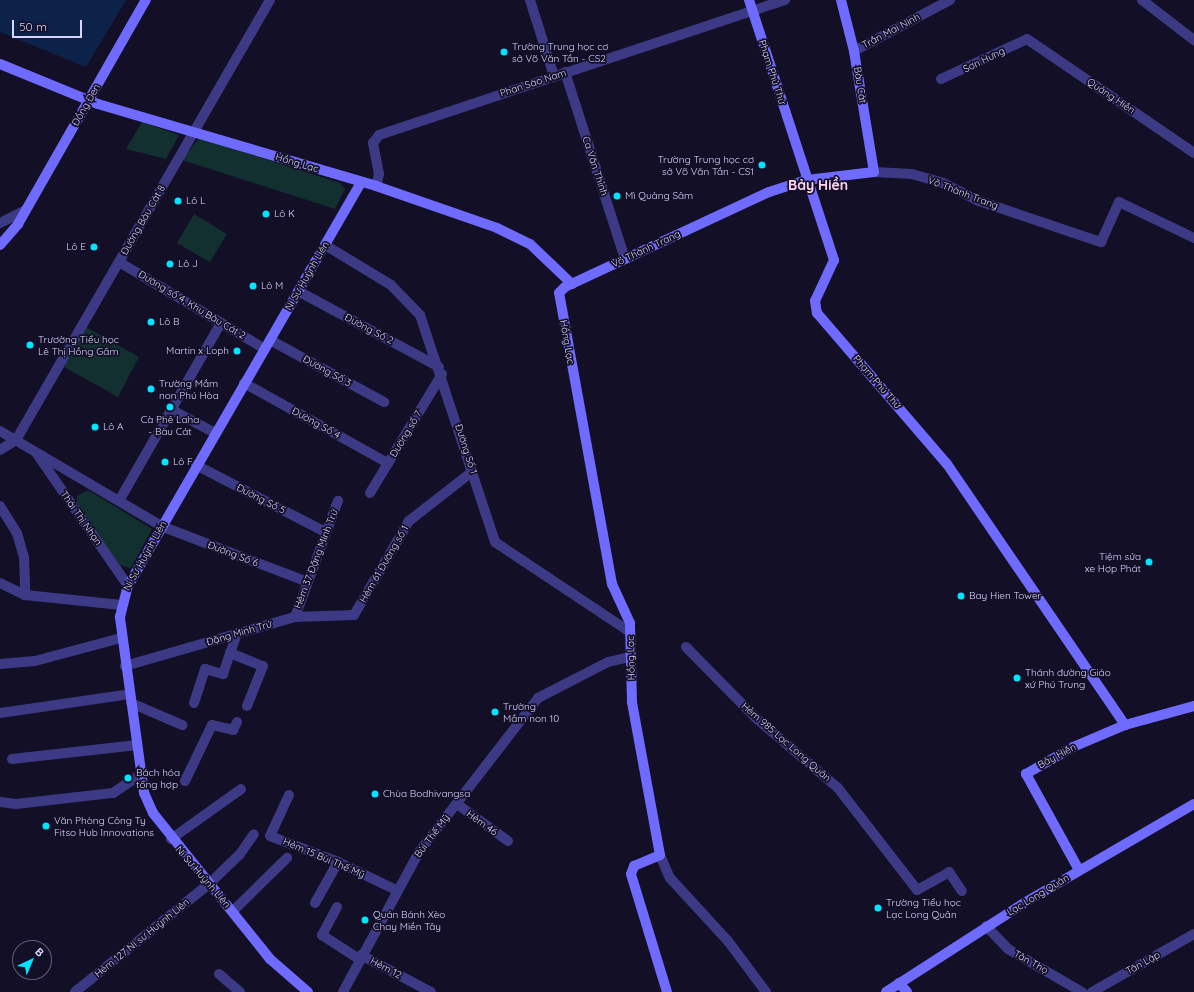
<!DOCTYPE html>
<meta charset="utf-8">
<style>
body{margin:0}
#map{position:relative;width:1194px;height:992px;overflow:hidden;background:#130f26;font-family:Quicksand,sans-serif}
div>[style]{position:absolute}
.green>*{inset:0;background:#12302f}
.water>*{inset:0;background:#0c2248}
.street>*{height:10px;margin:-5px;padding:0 5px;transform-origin:5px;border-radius:5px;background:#3d3a85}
.secondary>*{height:10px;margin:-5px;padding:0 5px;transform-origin:5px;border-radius:5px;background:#6f6bff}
.dots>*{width:11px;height:11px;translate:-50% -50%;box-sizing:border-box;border:2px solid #130f26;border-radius:50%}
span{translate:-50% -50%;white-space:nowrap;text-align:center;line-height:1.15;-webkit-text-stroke:3.5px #130f26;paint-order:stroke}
.street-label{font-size:10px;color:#d9d4ff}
.poi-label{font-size:10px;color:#d9d4ff}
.left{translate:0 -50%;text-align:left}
.right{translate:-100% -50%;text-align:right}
.district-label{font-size:14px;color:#ffd6f0;font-weight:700}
.north{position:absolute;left:12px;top:940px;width:40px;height:40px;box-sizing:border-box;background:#130f26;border:1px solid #625e7d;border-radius:50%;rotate:44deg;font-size:11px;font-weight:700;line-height:16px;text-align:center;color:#d9d4ff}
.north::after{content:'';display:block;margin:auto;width:14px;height:18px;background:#00e5ff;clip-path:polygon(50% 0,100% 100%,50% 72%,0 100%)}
.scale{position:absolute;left:12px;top:20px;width:70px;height:18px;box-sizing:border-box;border:2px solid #d9d4ff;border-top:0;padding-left:5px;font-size:12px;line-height:14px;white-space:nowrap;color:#d9d4ff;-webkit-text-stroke:3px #130f26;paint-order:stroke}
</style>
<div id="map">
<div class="green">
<div style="clip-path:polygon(142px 122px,179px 135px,166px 159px,126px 149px)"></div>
<div style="clip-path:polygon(199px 138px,340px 183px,345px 189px,335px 209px,182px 160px)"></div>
<div style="clip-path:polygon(194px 214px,227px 234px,210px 262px,177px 243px)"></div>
<div style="clip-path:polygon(86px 327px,139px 357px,118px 397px,64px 367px)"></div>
<div style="clip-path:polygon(88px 490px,152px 529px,131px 568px,120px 565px,77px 505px,77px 496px)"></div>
</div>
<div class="water">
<div style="clip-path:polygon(0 0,126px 0,86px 67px,0 32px)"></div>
</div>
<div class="street">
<div style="left:530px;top:0;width:80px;rotate:72.5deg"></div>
<div style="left:1142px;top:0;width:66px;rotate:37.6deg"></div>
<div style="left:854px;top:51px;width:109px;rotate:-28deg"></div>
<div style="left:565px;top:72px;width:196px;rotate:72.2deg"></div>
<div style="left:941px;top:79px;width:95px;rotate:-24.9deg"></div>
<div style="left:1027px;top:39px;width:202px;rotate:34.3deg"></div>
<div style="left:874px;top:172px;width:38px;rotate:3deg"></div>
<div style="left:912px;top:174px;width:32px;rotate:16deg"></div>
<div style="left:943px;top:183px;width:40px;rotate:26.6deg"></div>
<div style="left:979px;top:201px;width:129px;rotate:18.6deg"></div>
<div style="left:1101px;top:242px;width:44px;rotate:-65.8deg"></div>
<div style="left:1119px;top:202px;width:83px;rotate:25.6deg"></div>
<div style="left:376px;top:186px;width:12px;rotate:-76deg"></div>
<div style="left:379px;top:174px;width:32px;rotate:-101deg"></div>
<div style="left:373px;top:143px;width:10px;rotate:-53deg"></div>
<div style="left:379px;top:135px;width:428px;rotate:-18.4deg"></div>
<div style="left:0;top:223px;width:29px;rotate:-27deg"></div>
<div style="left:325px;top:245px;width:77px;rotate:31.2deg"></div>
<div style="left:391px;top:285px;width:42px;rotate:46deg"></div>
<div style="left:420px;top:315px;width:239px;rotate:71.7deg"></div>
<div style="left:495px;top:542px;width:162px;rotate:33.7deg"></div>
<div style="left:119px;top:262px;width:170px;rotate:30.8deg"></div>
<div style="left:298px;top:291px;width:160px;rotate:28.3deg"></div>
<div style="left:270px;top:340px;width:130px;rotate:28.5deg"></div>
<div style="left:244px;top:383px;width:165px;rotate:29.1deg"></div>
<div style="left:172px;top:410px;width:49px;rotate:28.1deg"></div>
<div style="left:0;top:431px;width:187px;rotate:30.5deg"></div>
<div style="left:161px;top:526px;width:154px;rotate:20.9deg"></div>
<div style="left:0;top:450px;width:19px;rotate:-32deg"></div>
<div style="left:16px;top:440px;width:508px;rotate:-60deg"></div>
<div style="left:37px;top:454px;width:160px;rotate:55.4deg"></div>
<div style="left:196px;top:465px;width:145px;rotate:27.4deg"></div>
<div style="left:370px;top:493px;width:139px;rotate:-58.8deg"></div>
<div style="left:119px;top:501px;width:205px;rotate:-60.2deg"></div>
<div style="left:0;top:506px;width:32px;rotate:58deg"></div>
<div style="left:17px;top:533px;width:25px;rotate:74deg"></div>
<div style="left:24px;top:557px;width:38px;rotate:88deg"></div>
<div style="left:0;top:583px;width:28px;rotate:26deg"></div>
<div style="left:25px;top:595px;width:97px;rotate:5.9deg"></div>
<div style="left:295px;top:617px;width:124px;rotate:-69.7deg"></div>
<div style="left:686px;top:647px;width:101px;rotate:45.4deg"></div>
<div style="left:757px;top:719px;width:106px;rotate:40.4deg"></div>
<div style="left:838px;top:788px;width:129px;rotate:52.2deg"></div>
<div style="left:917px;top:890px;width:37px;rotate:-29deg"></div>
<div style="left:949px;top:872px;width:23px;rotate:56deg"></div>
<div style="left:230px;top:653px;width:35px;rotate:22deg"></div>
<div style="left:263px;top:666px;width:43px;rotate:111.8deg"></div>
<div style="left:0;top:664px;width:35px;rotate:-5deg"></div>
<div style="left:35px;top:661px;width:89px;rotate:-15deg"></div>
<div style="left:125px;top:666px;width:177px;rotate:-16.1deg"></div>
<div style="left:295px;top:617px;width:59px;rotate:-1.9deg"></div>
<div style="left:354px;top:615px;width:109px;rotate:-59.7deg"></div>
<div style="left:409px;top:521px;width:81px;rotate:-38deg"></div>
<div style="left:131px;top:703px;width:56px;rotate:23.3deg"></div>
<div style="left:194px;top:703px;width:36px;rotate:-72deg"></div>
<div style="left:205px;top:669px;width:19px;rotate:16deg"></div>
<div style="left:223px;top:674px;width:43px;rotate:-71.1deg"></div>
<div style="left:0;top:713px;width:131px;rotate:-8.3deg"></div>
<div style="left:12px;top:759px;width:126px;rotate:-6.4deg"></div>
<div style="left:185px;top:781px;width:62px;rotate:-64.3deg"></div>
<div style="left:212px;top:725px;width:22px;rotate:13deg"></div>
<div style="left:233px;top:730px;width:9px;rotate:-63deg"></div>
<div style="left:289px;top:795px;width:45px;rotate:114.9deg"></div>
<div style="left:270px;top:836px;width:73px;rotate:20.9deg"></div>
<div style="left:338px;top:862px;width:64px;rotate:25.8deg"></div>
<div style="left:0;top:802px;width:16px;rotate:7deg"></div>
<div style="left:16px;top:804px;width:98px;rotate:-6.5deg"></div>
<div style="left:113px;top:793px;width:34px;rotate:-34deg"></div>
<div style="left:457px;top:804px;width:63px;rotate:36deg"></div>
<div style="left:171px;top:839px;width:86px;rotate:-35.5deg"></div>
<div style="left:660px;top:855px;width:25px;rotate:67deg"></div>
<div style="left:670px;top:878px;width:86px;rotate:47.4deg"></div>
<div style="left:728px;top:941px;width:64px;rotate:53.3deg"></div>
<div style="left:315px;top:903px;width:47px;rotate:-60.7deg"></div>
<div style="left:337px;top:907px;width:32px;rotate:118deg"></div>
<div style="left:322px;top:935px;width:44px;rotate:33deg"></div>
<div style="left:233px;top:911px;width:76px;rotate:-44.5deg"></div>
<div style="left:986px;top:926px;width:32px;rotate:46deg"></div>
<div style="left:1008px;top:949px;width:86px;rotate:30.2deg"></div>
<div style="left:361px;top:955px;width:79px;rotate:27.9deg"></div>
<div style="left:219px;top:974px;width:28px;rotate:41deg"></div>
<div style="left:75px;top:992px;width:172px;rotate:-38.9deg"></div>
<div style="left:209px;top:884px;width:43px;rotate:-44.1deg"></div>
<div style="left:240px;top:854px;width:24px;rotate:-55deg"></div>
<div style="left:343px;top:992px;width:159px;rotate:-61.5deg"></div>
<div style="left:419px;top:852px;width:195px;rotate:-52.3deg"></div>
<div style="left:538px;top:698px;width:79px;rotate:-27.2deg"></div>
<div style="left:608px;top:662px;width:23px;rotate:-13deg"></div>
<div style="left:1092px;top:992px;width:117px;rotate:-29.6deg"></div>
</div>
<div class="secondary">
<div style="left:749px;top:0;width:274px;rotate:71.9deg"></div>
<div style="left:834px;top:260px;width:45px;rotate:114.9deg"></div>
<div style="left:815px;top:301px;width:12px;rotate:81deg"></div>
<div style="left:817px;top:313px;width:199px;rotate:49.3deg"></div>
<div style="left:947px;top:464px;width:316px;rotate:55.7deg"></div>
<div style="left:0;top:64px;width:106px;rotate:22.2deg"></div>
<div style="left:98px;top:104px;width:290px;rotate:16.4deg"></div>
<div style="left:376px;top:186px;width:128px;rotate:19.1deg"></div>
<div style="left:497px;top:228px;width:37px;rotate:26deg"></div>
<div style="left:530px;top:244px;width:58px;rotate:43.6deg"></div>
<div style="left:0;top:245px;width:28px;rotate:-49deg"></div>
<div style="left:18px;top:224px;width:258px;rotate:-60.3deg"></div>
<div style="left:1079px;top:870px;width:110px;rotate:-118.9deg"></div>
<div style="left:1026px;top:774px;width:54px;rotate:-29.9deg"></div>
<div style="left:1073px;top:747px;width:56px;rotate:-22.9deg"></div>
<div style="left:1125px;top:725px;width:72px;rotate:-15.4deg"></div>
<div style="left:899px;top:983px;width:12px;rotate:48deg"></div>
<div style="left:308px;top:992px;width:50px;rotate:-139deg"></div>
<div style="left:270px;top:959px;width:187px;rotate:-128.7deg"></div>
<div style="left:153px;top:813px;width:22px;rotate:-114deg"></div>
<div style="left:144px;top:793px;width:178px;rotate:-97.8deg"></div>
<div style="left:120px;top:617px;width:32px;rotate:-76deg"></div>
<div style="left:128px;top:586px;width:466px;rotate:-60deg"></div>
<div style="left:667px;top:992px;width:123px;rotate:-107deg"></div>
<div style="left:631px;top:874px;width:9px;rotate:-69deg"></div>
<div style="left:634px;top:866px;width:28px;rotate:-23deg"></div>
<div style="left:660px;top:855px;width:156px;rotate:-100.4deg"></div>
<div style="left:632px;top:702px;width:79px;rotate:-91.5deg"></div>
<div style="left:630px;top:623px;width:43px;rotate:-114.8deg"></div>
<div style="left:612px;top:584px;width:296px;rotate:-100.3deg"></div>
<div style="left:559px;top:293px;width:8px;rotate:-45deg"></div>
<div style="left:565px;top:287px;width:225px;rotate:-25deg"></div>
<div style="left:769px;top:192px;width:40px;rotate:-18deg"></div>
<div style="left:807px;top:180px;width:67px;rotate:-6.8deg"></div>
<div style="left:874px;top:172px;width:123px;rotate:-99.4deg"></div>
<div style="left:854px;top:51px;width:53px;rotate:-104.3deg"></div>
<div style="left:886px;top:992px;width:164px;rotate:-32.8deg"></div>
<div style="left:1024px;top:903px;width:197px;rotate:-30.2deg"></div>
</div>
<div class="dots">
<div style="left:504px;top:52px;background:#00e5ff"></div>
<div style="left:762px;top:165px;background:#00e5ff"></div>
<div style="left:617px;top:196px;background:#00e5ff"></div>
<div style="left:178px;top:201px;background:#00e5ff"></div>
<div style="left:266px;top:214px;background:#00e5ff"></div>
<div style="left:94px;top:247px;background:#00e5ff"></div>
<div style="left:170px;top:264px;background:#00e5ff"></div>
<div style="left:253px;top:286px;background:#00e5ff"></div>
<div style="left:151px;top:322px;background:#00e5ff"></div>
<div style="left:30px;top:345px;background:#00e5ff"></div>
<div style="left:237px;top:351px;background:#00e5ff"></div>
<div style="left:151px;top:389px;background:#00e5ff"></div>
<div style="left:170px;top:407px;background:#00e5ff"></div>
<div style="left:95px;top:427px;background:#00e5ff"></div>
<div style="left:165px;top:462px;background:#00e5ff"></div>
<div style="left:1149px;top:562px;background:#00e5ff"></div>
<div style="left:961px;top:596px;background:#00e5ff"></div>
<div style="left:1017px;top:678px;background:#00e5ff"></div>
<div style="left:495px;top:712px;background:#00e5ff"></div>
<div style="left:128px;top:778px;background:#00e5ff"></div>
<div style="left:375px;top:794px;background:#00e5ff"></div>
<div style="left:46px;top:826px;background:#00e5ff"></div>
<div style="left:878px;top:908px;background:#00e5ff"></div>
<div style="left:365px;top:920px;background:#00e5ff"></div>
</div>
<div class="street-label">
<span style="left:891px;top:31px;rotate:-28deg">Trần Mai Ninh</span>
<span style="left:984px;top:60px;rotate:-26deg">Sơn Hưng</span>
<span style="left:772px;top:72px;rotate:72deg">Phạm Phú Thứ</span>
<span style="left:533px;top:83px;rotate:-18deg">Phan Sào Nam</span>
<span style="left:860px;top:85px;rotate:81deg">Bàu Cát</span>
<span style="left:1111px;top:96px;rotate:34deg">Quảng Hiền</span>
<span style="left:86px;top:105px;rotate:-60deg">Đồng Đen</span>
<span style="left:297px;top:163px;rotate:17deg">Hồng Lạc</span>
<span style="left:595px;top:166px;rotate:72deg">Ca Văn Thỉnh</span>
<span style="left:963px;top:193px;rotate:21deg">Võ Thành Trang</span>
<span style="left:143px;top:220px;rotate:-60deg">Đường Bàu Cát 8</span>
<span style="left:646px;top:249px;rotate:-25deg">Võ Thành Trang</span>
<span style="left:307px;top:276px;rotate:-60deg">Ni Sư Huỳnh Liên</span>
<span style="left:192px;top:305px;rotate:31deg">Đường số 4, Khu Bàu Cát 2</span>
<span style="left:369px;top:329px;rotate:28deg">Đường Số 2</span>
<span style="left:567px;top:342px;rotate:80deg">Hồng Lạc</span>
<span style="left:327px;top:371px;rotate:29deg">Đường Số 3</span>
<span style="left:877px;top:382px;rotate:49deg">Phạm Phú Thứ</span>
<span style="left:316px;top:423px;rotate:29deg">Đường Số 4</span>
<span style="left:406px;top:434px;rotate:-59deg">Đường số 7</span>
<span style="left:466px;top:449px;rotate:72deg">Đường Số 1</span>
<span style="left:261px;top:499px;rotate:27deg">Đường Số 5</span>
<span style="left:81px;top:518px;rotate:55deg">Thái Thị Nhạn</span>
<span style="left:233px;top:554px;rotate:21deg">Đường Số 6</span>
<span style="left:145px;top:556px;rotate:-61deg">Ni Sư Huỳnh Liên</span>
<span style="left:316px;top:559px;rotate:-69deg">Hẻm 37 Đặng Minh Trứ</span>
<span style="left:384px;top:564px;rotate:-60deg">Hẻm 61 Đường số 1</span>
<span style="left:239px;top:633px;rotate:-16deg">Đặng Minh Trứ</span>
<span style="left:631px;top:658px;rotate:-91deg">Hồng Lạc</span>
<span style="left:786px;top:742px;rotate:41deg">Hẻm 985 Lạc Long Quân</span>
<span style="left:1057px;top:756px;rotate:-28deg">Bảy Hiền</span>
<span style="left:482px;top:823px;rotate:36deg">Hẻm 46</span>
<span style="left:432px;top:836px;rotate:-53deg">Bùi Thế Mỹ</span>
<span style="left:324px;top:858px;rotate:23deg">Hẻm 15 Bùi Thế Mỹ</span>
<span style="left:203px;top:877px;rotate:49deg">Ni Sư Huỳnh Liên</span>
<span style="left:1038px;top:895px;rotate:-31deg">Lạc Long Quân</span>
<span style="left:142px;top:938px;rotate:-39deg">Hẻm 127 Ni sư Huỳnh Liên</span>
<span style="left:1031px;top:962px;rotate:29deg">Tân Thọ</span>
<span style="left:1143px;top:963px;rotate:-29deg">Tân Lập</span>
<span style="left:386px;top:968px;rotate:28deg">Hẻm 12</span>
</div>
<div class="poi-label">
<span class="left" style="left:512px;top:52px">Trường Trung học cơ<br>sở Võ Văn Tần - CS2</span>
<span class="right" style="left:754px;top:165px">Trường Trung học cơ<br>sở Võ Văn Tần - CS1</span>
<span class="left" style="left:625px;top:196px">Mì Quảng Sâm</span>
<span class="left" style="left:186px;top:201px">Lô L</span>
<span class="left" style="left:274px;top:214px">Lô K</span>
<span class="right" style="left:86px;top:247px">Lô E</span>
<span class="left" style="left:178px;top:264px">Lô J</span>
<span class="left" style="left:261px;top:286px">Lô M</span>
<span class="left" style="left:159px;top:322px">Lô B</span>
<span class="left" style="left:38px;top:345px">Trươờng Tiểu học<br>Lê Thị Hồng Gấm</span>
<span class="right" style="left:229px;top:351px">Martin x Loph</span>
<span class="left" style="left:159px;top:389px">Trường Mầm<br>non Phú Hòa</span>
<span style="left:170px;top:425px">Cà Phê Laha<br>- Bàu Cát</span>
<span class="left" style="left:103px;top:427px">Lô A</span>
<span class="left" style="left:173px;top:462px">Lô F</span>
<span class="right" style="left:1141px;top:562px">Tiệm sửa<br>xe Hợp Phát</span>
<span class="left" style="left:969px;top:596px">Bay Hien Tower</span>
<span class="left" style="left:1025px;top:678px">Thánh đường Giáo<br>xứ Phú Trung</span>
<span class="left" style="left:503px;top:712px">Trường<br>Mầm non 10</span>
<span class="left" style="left:136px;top:778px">Bách hóa<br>tổng hợp</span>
<span class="left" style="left:383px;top:794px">Chùa Bodhivangsa</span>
<span class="left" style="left:54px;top:826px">Văn Phòng Công Ty<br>Fitso Hub Innovations</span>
<span class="left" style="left:886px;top:908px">Trường Tiểu học<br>Lạc Long Quân</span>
<span class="left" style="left:373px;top:920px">Quán Bánh Xèo<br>Chay Miền Tây</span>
</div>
<div class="district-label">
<span style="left:818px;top:185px">Bảy Hiền</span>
</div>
<div class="north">B</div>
<div class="scale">50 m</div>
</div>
